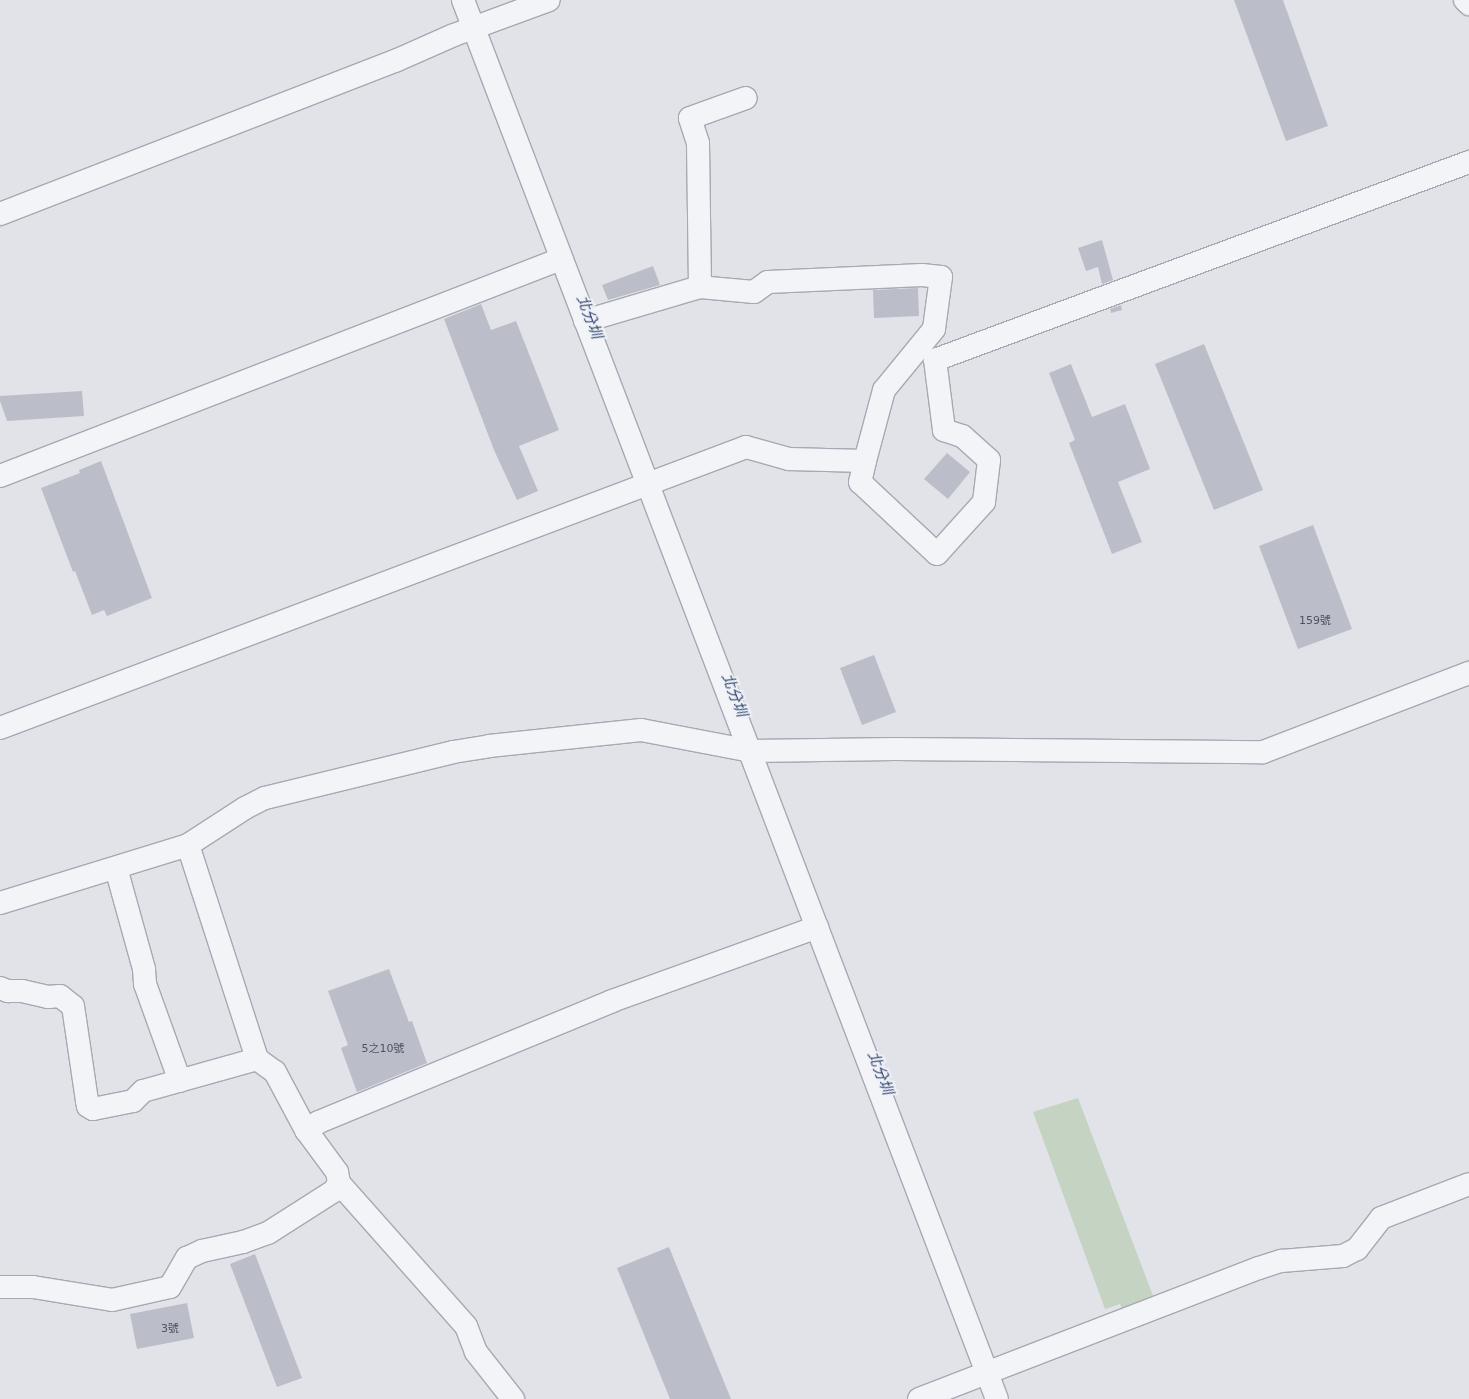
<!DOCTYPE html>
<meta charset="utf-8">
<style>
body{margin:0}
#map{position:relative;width:1469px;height:1399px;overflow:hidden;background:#e1e3e9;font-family:"DejaVu Sans","Noto Sans TC",sans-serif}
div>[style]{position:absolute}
.green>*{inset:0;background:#c4d3c2}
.building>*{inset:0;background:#bbbec9}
.roads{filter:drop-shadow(1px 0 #a6a9b3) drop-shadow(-1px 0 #a6a9b3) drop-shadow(0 1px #a6a9b3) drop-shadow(0 -1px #a6a9b3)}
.minor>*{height:22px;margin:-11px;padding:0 11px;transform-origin:11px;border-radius:11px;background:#f3f4f7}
span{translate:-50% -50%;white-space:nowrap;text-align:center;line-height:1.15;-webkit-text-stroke:4px #f0f2f7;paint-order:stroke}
.number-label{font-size:11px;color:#4e5362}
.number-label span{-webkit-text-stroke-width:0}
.water-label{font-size:15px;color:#344873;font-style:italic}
</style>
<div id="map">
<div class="green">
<div style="clip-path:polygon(1078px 1098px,1155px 1301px,1124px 1315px,1120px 1304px,1105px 1309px,1033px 1112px)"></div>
</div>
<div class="building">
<div style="clip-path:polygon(1234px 0,1283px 0,1328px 126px,1286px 141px)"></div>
<div style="clip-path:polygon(1102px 240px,1113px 280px,1102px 284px,1098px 267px,1086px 271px,1078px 248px)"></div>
<div style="clip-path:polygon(653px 266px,660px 285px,608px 300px,602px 285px)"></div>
<div style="clip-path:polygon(918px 288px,919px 316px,874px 318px,873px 290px)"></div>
<div style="clip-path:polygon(481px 304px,491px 330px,516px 321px,559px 430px,519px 446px,538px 491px,517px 500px,494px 450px,444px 319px)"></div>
<div style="clip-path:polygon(1121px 305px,1122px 310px,1111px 313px,1110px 309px)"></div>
<div style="clip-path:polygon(1204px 344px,1263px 490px,1214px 510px,1155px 364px)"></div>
<div style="clip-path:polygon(1071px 364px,1092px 417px,1125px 404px,1150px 469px,1118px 482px,1142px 542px,1112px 554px,1069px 443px,1075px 440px,1049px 373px)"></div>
<div style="clip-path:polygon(82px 391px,84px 416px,7px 421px,0 401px,0 396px)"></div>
<div style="clip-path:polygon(947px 453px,970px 472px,948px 499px,924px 479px)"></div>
<div style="clip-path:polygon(101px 461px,152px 598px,107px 616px,104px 610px,92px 615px,75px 571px,73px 572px,41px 488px,80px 473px,79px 470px)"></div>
<div style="clip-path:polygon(1313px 525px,1352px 629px,1298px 649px,1259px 546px)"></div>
<div style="clip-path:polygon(874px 655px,896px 712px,862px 725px,840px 668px)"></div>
<div style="clip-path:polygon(389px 969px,409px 1022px,412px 1021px,427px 1063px,357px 1092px,341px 1048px,348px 1045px,328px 991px)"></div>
<div style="clip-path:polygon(669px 1247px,731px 1399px,670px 1399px,617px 1268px)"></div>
<div style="clip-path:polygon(255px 1254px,302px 1378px,277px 1387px,230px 1264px)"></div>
<div style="clip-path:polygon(187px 1303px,194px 1338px,137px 1349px,130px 1314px)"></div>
</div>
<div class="roads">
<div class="minor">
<div style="left:463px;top:0;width:1497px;rotate:69.11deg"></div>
<div style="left:1465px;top:0;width:6px;rotate:45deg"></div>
<div style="left:0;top:214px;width:424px;rotate:-21.2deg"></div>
<div style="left:395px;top:61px;width:64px;rotate:-23.8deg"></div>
<div style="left:454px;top:35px;width:101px;rotate:-20.2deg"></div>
<div style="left:700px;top:287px;width:144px;rotate:-90.8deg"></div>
<div style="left:698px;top:143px;width:26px;rotate:-108deg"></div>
<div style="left:690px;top:118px;width:59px;rotate:-19.7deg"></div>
<div style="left:585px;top:321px;width:120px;rotate:-16.5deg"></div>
<div style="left:700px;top:287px;width:54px;rotate:5.3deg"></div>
<div style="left:754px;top:292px;width:17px;rotate:-36deg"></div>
<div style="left:768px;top:282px;width:154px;rotate:-2.6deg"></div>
<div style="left:922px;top:275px;width:19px;rotate:6deg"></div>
<div style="left:941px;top:277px;width:52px;rotate:97.7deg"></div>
<div style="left:934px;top:329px;width:79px;rotate:129.3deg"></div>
<div style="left:884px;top:390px;width:73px;rotate:105deg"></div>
<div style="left:0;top:476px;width:602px;rotate:-21.15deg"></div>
<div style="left:0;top:728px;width:797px;rotate:-20.64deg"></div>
<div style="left:746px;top:447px;width:45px;rotate:15.6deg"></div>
<div style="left:789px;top:459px;width:76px;rotate:1.5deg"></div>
<div style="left:865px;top:461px;width:22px;rotate:103deg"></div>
<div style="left:860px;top:482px;width:105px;rotate:43.1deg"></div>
<div style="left:937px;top:554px;width:70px;rotate:-47.9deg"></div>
<div style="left:984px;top:502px;width:42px;rotate:-83.2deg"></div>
<div style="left:989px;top:460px;width:36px;rotate:-138deg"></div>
<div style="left:962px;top:436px;width:19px;rotate:-162deg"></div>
<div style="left:944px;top:430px;width:71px;rotate:-97.3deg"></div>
<div style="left:935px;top:360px;width:570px;rotate:-20.34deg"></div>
<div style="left:188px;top:845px;width:225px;rotate:72.1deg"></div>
<div style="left:257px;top:1059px;width:22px;rotate:36deg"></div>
<div style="left:275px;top:1072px;width:66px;rotate:61.9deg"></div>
<div style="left:116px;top:868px;width:105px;rotate:74.5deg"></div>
<div style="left:144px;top:969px;width:15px;rotate:86deg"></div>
<div style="left:145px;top:984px;width:103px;rotate:70.2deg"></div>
<div style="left:0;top:903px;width:197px;rotate:-17.1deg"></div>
<div style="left:188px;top:845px;width:68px;rotate:-33deg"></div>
<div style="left:245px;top:808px;width:22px;rotate:-27deg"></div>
<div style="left:265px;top:798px;width:194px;rotate:-13.7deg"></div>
<div style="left:453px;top:752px;width:36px;rotate:-9deg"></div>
<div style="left:489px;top:746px;width:153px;rotate:-6deg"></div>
<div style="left:641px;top:730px;width:112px;rotate:10.8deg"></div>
<div style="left:751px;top:751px;width:144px;rotate:-0.8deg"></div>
<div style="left:895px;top:749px;width:368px;rotate:0.5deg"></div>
<div style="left:1263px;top:752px;width:221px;rotate:-21deg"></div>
<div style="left:0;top:988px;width:9px;rotate:21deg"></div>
<div style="left:8px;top:991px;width:14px"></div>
<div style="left:22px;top:991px;width:27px;rotate:13deg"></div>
<div style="left:48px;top:997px;width:12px;rotate:-5deg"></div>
<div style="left:60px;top:996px;width:16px;rotate:38deg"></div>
<div style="left:73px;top:1006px;width:96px;rotate:81.6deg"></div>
<div style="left:87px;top:1101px;width:5px;rotate:79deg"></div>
<div style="left:88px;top:1106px;width:6px;rotate:31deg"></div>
<div style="left:93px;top:1109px;width:41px;rotate:-11.3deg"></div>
<div style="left:133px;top:1101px;width:14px;rotate:-45deg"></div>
<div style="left:143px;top:1091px;width:118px;rotate:-15.7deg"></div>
<div style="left:339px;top:1183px;width:191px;rotate:48.4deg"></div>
<div style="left:466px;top:1326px;width:28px;rotate:69deg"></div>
<div style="left:476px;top:1352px;width:60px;rotate:51.8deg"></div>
<div style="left:0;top:1287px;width:33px"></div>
<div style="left:33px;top:1287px;width:80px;rotate:9.3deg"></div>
<div style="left:112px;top:1300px;width:59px;rotate:-12.6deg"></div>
<div style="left:170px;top:1287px;width:34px;rotate:-60deg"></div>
<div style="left:187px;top:1258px;width:17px;rotate:-25deg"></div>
<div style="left:202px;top:1251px;width:42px;rotate:-12.4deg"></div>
<div style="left:243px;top:1242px;width:27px;rotate:-20deg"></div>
<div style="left:268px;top:1233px;width:78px;rotate:-32.5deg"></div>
<div style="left:334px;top:1191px;width:9px;rotate:-58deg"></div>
<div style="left:339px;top:1183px;width:11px;rotate:-100deg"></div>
<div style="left:337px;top:1172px;width:52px;rotate:-126.4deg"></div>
<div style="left:306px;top:1130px;width:15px;rotate:-32deg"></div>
<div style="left:319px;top:1122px;width:317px;rotate:-22.4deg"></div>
<div style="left:612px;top:1001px;width:218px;rotate:-19.8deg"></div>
<div style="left:919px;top:1399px;width:364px;rotate:-21.1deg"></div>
<div style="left:1259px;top:1268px;width:23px;rotate:-18deg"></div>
<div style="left:1281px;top:1261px;width:62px;rotate:-4.6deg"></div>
<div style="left:1343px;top:1256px;width:16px;rotate:-27deg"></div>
<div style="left:1357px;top:1249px;width:39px;rotate:-52deg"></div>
<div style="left:1381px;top:1218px;width:94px;rotate:-21.1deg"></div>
</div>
</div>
<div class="number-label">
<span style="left:1315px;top:621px">159號</span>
<span style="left:383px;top:1049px">5之10號</span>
<span style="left:170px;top:1329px">3號</span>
</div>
<div class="water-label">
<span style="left:589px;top:317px;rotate:69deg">北分圳</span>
<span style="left:734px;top:695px;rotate:69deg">北分圳</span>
<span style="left:880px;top:1073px;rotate:69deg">北分圳</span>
</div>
</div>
